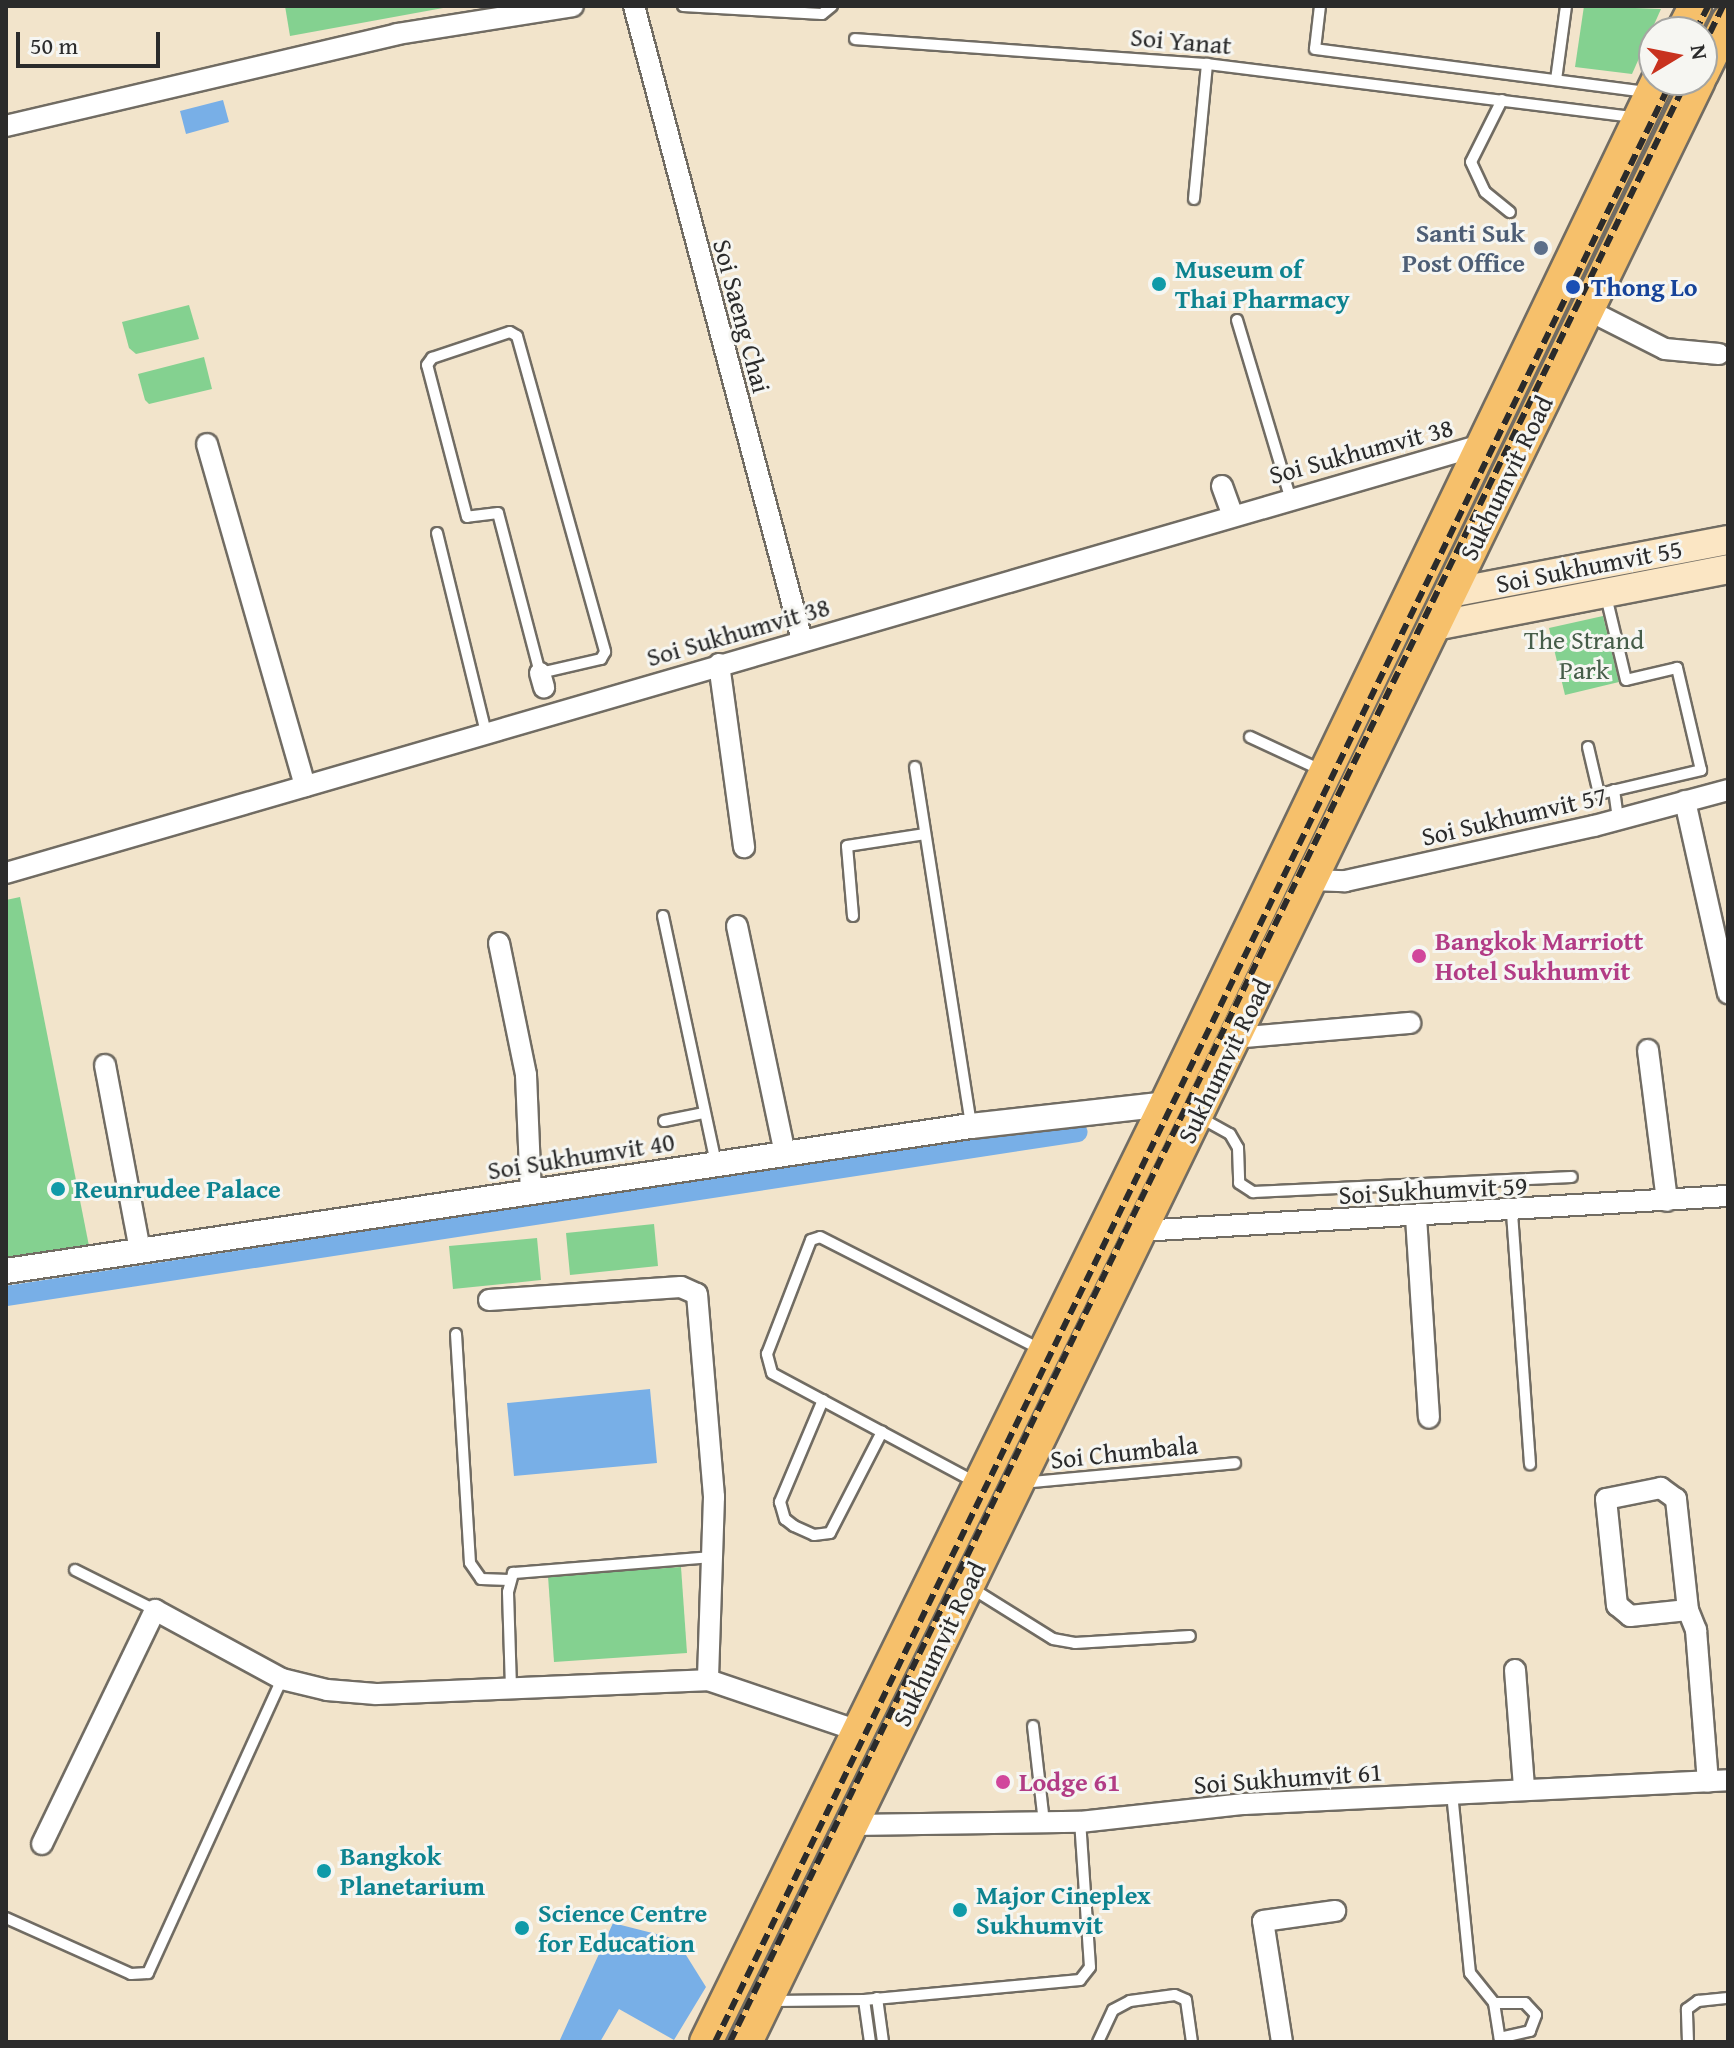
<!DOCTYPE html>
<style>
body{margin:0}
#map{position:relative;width:1734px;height:2048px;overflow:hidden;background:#f2e4cb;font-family:"Gentium Book Plus",serif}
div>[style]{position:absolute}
.green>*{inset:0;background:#84d190}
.water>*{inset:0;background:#78afe7}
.canal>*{height:20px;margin:-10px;padding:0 10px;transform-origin:10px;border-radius:10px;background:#78afe7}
.roads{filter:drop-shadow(2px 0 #716c63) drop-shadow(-2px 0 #716c63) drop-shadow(0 2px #716c63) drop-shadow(0 -2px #716c63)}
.service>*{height:10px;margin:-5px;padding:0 5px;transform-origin:5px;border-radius:5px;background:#fff}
.minor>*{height:20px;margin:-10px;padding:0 10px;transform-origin:10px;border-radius:10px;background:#fff}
.tertiary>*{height:24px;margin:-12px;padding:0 12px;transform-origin:12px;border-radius:12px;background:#fff}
.secondary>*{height:28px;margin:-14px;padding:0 14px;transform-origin:14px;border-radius:14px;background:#fbe6c4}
.primary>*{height:32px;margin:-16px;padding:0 16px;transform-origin:16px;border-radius:16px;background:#f6c06b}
.rail>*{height:6px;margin-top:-3px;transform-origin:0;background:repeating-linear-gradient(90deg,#2b2b2b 0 12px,transparent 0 18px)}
.dots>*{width:22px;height:22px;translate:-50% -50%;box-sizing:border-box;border:4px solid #f6f6f2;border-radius:50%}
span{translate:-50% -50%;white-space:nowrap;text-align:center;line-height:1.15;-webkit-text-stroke:6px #f6f6f2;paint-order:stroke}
.street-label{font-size:26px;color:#2b2b2b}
.service-label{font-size:26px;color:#4e5e75;font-weight:700}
.right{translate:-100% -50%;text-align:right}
.culture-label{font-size:26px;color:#0d838f;font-weight:700}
.left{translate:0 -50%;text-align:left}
.transit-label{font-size:26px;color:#164399;font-weight:700}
.park-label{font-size:26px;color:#465d49}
.hotel-label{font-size:26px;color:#b23c85;font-weight:700}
.frame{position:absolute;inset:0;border:8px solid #2b2b2b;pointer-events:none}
.north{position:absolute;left:1638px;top:16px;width:80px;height:80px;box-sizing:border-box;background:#f6f6f2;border:2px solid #a5a5a2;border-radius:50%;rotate:80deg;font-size:22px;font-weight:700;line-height:32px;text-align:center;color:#2b2b2b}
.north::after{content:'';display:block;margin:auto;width:28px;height:36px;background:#c8321e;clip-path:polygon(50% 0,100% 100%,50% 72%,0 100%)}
.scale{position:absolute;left:16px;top:32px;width:144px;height:36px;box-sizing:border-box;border:4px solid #2b2b2b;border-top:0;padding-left:10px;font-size:24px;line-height:28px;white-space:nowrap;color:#2b2b2b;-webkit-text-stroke:6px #f6f6f2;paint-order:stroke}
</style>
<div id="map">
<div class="green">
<div style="clip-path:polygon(285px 6px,454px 6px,290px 36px)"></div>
<div style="clip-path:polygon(1584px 6px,1661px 9px,1632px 74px,1575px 67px)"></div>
<div style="clip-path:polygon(189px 305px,199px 339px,136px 354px,129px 348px,122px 322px)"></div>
<div style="clip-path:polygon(204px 357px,212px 389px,149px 404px,145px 400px,138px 374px)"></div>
<div style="clip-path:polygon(1603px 616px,1619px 682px,1565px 695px,1549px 628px)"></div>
<div style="clip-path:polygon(20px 897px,90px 1251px,6px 1264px,6px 900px)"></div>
<div style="clip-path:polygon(654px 1224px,658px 1266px,570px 1275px,566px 1233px)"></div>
<div style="clip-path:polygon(537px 1238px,541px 1280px,453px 1289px,449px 1246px)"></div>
<div style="clip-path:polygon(681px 1567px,687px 1653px,554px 1662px,548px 1576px)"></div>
</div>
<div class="water">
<div style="clip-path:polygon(223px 100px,229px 122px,186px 134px,180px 111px)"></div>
<div style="clip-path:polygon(650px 1389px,657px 1463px,514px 1476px,507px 1403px)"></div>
<div style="clip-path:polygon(613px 1923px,676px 1939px,706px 1987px,674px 2040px,619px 2009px,600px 2042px,559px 2042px)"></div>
</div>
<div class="canal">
<div style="left:6px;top:1296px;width:1084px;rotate:-8.7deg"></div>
</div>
<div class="roads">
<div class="service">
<div style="left:683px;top:6px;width:139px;rotate:3.3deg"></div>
<div style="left:822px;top:14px;width:13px;rotate:-39deg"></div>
<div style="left:1320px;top:6px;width:43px;rotate:96.6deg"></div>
<div style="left:1315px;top:49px;width:335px;rotate:7.4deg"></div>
<div style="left:855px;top:39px;width:353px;rotate:4.1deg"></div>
<div style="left:1207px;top:64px;width:429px;rotate:7.1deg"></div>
<div style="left:1556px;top:80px;width:75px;rotate:-82.3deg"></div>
<div style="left:1502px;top:100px;width:69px;rotate:116.6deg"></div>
<div style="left:1471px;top:162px;width:33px;rotate:65deg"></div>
<div style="left:1485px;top:192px;width:32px;rotate:39deg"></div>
<div style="left:1194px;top:199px;width:136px;rotate:-84.5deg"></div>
<div style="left:1237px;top:320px;width:185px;rotate:73.3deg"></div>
<div style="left:510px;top:332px;width:8px;rotate:30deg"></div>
<div style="left:517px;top:336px;width:328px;rotate:74.4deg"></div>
<div style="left:605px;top:652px;width:8px;rotate:120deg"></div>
<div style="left:601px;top:659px;width:63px;rotate:167.1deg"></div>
<div style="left:540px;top:673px;width:165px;rotate:-104.7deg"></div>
<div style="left:498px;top:513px;width:31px;rotate:173deg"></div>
<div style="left:467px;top:517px;width:157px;rotate:-104.7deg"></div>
<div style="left:427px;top:365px;width:9px;rotate:-54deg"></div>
<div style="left:432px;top:358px;width:82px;rotate:-18.4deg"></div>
<div style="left:437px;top:533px;width:205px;rotate:76.2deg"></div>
<div style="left:1250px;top:737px;width:78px;rotate:24.9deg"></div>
<div style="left:1588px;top:747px;width:48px;rotate:76.8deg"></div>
<div style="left:1599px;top:794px;width:105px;rotate:-13.2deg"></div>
<div style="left:1701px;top:770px;width:105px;rotate:-103.2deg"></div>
<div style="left:1677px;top:668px;width:52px;rotate:166.8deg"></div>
<div style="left:1626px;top:680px;width:86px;rotate:-103.4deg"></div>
<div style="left:915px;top:767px;width:363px;rotate:81.1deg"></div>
<div style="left:1614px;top:790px;width:29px;rotate:82deg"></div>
<div style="left:663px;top:916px;width:253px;rotate:77.9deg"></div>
<div style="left:853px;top:916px;width:70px;rotate:-94.9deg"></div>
<div style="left:847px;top:846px;width:79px;rotate:-8.7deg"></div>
<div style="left:1201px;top:1118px;width:33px;rotate:29deg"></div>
<div style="left:1230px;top:1134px;width:16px;rotate:60deg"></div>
<div style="left:1238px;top:1148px;width:35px;rotate:88deg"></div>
<div style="left:1239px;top:1183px;width:17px;rotate:33deg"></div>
<div style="left:1253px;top:1192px;width:319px;rotate:-2.7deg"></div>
<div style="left:664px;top:1121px;width:41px;rotate:-11.3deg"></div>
<div style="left:1512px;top:1213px;width:252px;rotate:85.9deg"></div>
<div style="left:456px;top:1334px;width:229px;rotate:86.5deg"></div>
<div style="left:470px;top:1563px;width:19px;rotate:55deg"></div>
<div style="left:481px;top:1579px;width:28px;rotate:2deg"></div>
<div style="left:823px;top:1400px;width:111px;rotate:112.9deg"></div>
<div style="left:780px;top:1502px;width:18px;rotate:74deg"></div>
<div style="left:785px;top:1519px;width:11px;rotate:38deg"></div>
<div style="left:794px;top:1526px;width:22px;rotate:24deg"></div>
<div style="left:814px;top:1535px;width:16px;rotate:-7deg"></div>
<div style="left:830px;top:1533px;width:114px;rotate:-62.8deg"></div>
<div style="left:975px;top:1482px;width:230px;rotate:-151.8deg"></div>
<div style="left:772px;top:1373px;width:20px;rotate:-105deg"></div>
<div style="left:767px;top:1354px;width:122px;rotate:-68.9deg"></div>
<div style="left:811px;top:1240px;width:9px;rotate:-18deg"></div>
<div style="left:820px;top:1237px;width:249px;rotate:27deg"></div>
<div style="left:1021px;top:1483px;width:215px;rotate:-5.3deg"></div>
<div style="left:75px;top:1570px;width:89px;rotate:26.6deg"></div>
<div style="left:973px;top:1589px;width:94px;rotate:32deg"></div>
<div style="left:1053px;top:1639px;width:22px;rotate:10deg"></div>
<div style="left:1075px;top:1643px;width:115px;rotate:-3.5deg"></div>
<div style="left:511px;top:1688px;width:96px;rotate:-91.8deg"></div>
<div style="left:508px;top:1592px;width:20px;rotate:-75deg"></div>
<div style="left:513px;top:1573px;width:201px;rotate:-4.6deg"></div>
<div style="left:1033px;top:1726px;width:98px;rotate:83.5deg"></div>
<div style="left:1452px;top:1793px;width:181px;rotate:84.3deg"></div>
<div style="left:1470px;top:1973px;width:38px;rotate:51deg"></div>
<div style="left:1494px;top:2003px;width:39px;rotate:81deg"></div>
<div style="left:6px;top:1918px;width:137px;rotate:24.1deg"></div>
<div style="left:131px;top:1974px;width:17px;rotate:-3deg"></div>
<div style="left:148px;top:1973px;width:323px;rotate:-65.5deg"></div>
<div style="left:877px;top:1998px;width:44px;rotate:82.2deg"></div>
<div style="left:864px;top:2000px;width:42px;rotate:81.9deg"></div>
<div style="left:773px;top:2001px;width:91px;rotate:-0.6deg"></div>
<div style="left:864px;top:2000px;width:217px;rotate:-5.3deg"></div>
<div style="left:1080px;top:1980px;width:16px;rotate:-52deg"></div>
<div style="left:1090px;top:1967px;width:145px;rotate:-93.9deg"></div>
<div style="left:1494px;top:2003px;width:31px"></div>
<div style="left:1525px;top:2003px;width:16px;rotate:47deg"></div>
<div style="left:1536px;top:2015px;width:17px;rotate:111deg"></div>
<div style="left:1530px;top:2031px;width:31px;rotate:167deg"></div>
<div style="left:1098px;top:2042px;width:35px;rotate:-65deg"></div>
<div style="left:1113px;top:2010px;width:19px;rotate:-28deg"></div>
<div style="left:1130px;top:2001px;width:45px;rotate:-7.6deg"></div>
<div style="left:1175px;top:1995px;width:12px;rotate:24deg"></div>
<div style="left:1186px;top:2000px;width:42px;rotate:81.9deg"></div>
<div style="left:1688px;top:2042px;width:33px;rotate:-92deg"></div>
<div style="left:1687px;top:2009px;width:14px;rotate:-36deg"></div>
<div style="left:1698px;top:2001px;width:30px;rotate:-6deg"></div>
</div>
<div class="minor">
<div style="left:634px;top:6px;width:656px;rotate:75.16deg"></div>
<div style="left:6px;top:126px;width:402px;rotate:-13.2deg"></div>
<div style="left:397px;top:34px;width:178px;rotate:-9deg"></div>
<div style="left:1588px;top:310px;width:86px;rotate:26.9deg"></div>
<div style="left:1665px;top:349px;width:54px;rotate:5.3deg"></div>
<div style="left:207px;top:444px;width:356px;rotate:74deg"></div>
<div style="left:1222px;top:486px;width:30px;rotate:70deg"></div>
<div style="left:719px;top:664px;width:185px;rotate:82.2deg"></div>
<div style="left:540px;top:673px;width:15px;rotate:74deg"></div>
<div style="left:1685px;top:801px;width:197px;rotate:77.4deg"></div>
<div style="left:6px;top:873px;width:1540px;rotate:-16.18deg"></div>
<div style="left:1311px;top:880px;width:34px;rotate:2deg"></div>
<div style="left:1345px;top:881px;width:255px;rotate:-12.5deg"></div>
<div style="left:1594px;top:826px;width:139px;rotate:-15deg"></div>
<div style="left:737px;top:926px;width:232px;rotate:78.1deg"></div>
<div style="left:499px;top:943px;width:135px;rotate:78.4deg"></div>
<div style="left:526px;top:1075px;width:117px;rotate:87.6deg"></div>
<div style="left:1234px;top:1038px;width:177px;rotate:-4.9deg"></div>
<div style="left:1648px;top:1050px;width:152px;rotate:82.8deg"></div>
<div style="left:105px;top:1065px;width:189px;rotate:79.3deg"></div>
<div style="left:1416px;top:1217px;width:201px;rotate:86.3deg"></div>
<div style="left:1140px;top:1231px;width:589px;rotate:-3.41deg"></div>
<div style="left:489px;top:1300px;width:192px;rotate:-3.9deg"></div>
<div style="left:681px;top:1287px;width:17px;rotate:24deg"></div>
<div style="left:697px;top:1294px;width:204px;rotate:85.2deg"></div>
<div style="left:714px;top:1497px;width:183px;rotate:91.9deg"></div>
<div style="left:1688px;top:1610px;width:112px;rotate:-96.2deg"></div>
<div style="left:1676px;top:1499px;width:19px;rotate:-144deg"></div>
<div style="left:1661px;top:1488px;width:56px;rotate:168.7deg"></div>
<div style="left:1606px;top:1499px;width:107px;rotate:84.1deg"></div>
<div style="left:1617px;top:1605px;width:17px;rotate:40deg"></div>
<div style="left:1630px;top:1616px;width:58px;rotate:-5.9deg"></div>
<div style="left:1688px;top:1610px;width:22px;rotate:68deg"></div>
<div style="left:1696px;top:1630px;width:152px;rotate:85.5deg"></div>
<div style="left:1515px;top:1670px;width:118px;rotate:85.6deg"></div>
<div style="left:852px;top:1825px;width:228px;rotate:-0.8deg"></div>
<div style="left:1080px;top:1822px;width:165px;rotate:-6.3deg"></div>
<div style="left:1244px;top:1804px;width:485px;rotate:-2.8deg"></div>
<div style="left:42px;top:1844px;width:260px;rotate:-64.2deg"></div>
<div style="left:155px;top:1610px;width:145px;rotate:28.5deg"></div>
<div style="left:282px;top:1679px;width:46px;rotate:13.7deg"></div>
<div style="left:327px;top:1690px;width:49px;rotate:4.7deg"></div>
<div style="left:376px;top:1694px;width:332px;rotate:-2.4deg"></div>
<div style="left:708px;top:1680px;width:159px;rotate:18.7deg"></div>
<div style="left:1282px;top:2042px;width:122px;rotate:-98.9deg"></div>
<div style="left:1263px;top:1921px;width:73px;rotate:-7.9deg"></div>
</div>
<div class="tertiary">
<div style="left:6px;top:1271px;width:976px;rotate:-8.55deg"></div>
<div style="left:971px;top:1126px;width:196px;rotate:-6.4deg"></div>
</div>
<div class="secondary">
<div style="left:1450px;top:593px;width:283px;rotate:-10.8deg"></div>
<div style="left:1435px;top:626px;width:298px;rotate:-11deg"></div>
</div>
<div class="primary">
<div style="left:1682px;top:32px;width:29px;rotate:-63deg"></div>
<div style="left:1702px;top:74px;width:59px;rotate:-63.9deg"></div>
<div style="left:706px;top:2042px;width:1045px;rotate:-63.88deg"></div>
<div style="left:1166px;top:1104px;width:1136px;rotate:-64.34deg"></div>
<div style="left:746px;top:2042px;width:2181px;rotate:-64.09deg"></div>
</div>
</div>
<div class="rail">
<div style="left:1695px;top:32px;width:29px;rotate:-63deg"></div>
<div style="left:1702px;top:49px;width:48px;rotate:-64deg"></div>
<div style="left:715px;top:2042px;width:2183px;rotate:-64deg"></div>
<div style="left:730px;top:2042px;width:2183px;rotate:-64deg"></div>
</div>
<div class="dots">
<div style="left:1541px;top:248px;background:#5c6f8a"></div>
<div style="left:1159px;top:284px;background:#0f9aa8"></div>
<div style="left:1573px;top:287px;background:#1a4fb4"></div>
<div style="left:1419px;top:956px;background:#d1479c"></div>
<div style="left:58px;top:1189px;background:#0f9aa8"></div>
<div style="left:1003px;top:1782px;background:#d1479c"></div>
<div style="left:324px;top:1871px;background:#0f9aa8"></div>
<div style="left:960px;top:1910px;background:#0f9aa8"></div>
<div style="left:522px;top:1928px;background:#0f9aa8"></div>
</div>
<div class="street-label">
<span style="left:1181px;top:41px;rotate:5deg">Soi Yanat</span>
<span style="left:742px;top:316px;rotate:75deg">Soi Saeng Chai</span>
<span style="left:1361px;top:451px;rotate:-15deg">Soi Sukhumvit 38</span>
<span style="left:1506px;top:478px;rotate:-64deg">Sukhumvit Road</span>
<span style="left:1589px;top:566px;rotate:-11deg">Soi Sukhumvit 55</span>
<span style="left:738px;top:632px;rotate:-16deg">Soi Sukhumvit 38</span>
<span style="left:1514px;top:816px;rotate:-13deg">Soi Sukhumvit 57</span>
<span style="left:1224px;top:1061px;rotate:-64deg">Sukhumvit Road</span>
<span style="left:581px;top:1156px;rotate:-9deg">Soi Sukhumvit 40</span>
<span style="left:1433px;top:1190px;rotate:-3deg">Soi Sukhumvit 59</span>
<span style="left:1124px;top:1452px;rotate:-6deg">Soi Chumbala</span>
<span style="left:939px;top:1644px;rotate:-64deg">Sukhumvit Road</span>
<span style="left:1288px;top:1778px;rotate:-4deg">Soi Sukhumvit 61</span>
</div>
<div class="service-label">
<span class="right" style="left:1525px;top:248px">Santi Suk<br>Post Office</span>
</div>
<div class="culture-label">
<span class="left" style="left:1175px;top:284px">Museum of<br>Thai Pharmacy</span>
<span class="left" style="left:74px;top:1189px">Reunrudee Palace</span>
<span class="left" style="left:340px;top:1871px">Bangkok<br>Planetarium</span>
<span class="left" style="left:976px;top:1910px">Major Cineplex<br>Sukhumvit</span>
<span class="left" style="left:538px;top:1928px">Science Centre<br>for Education</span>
</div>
<div class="transit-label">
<span class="left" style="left:1591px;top:287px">Thong Lo</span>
</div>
<div class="park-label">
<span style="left:1584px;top:655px">The Strand<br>Park</span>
</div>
<div class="hotel-label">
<span class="left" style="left:1435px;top:956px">Bangkok Marriott<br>Hotel Sukhumvit</span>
<span class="left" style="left:1019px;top:1782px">Lodge 61</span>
</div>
<div class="frame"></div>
<div class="north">N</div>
<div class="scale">50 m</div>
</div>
